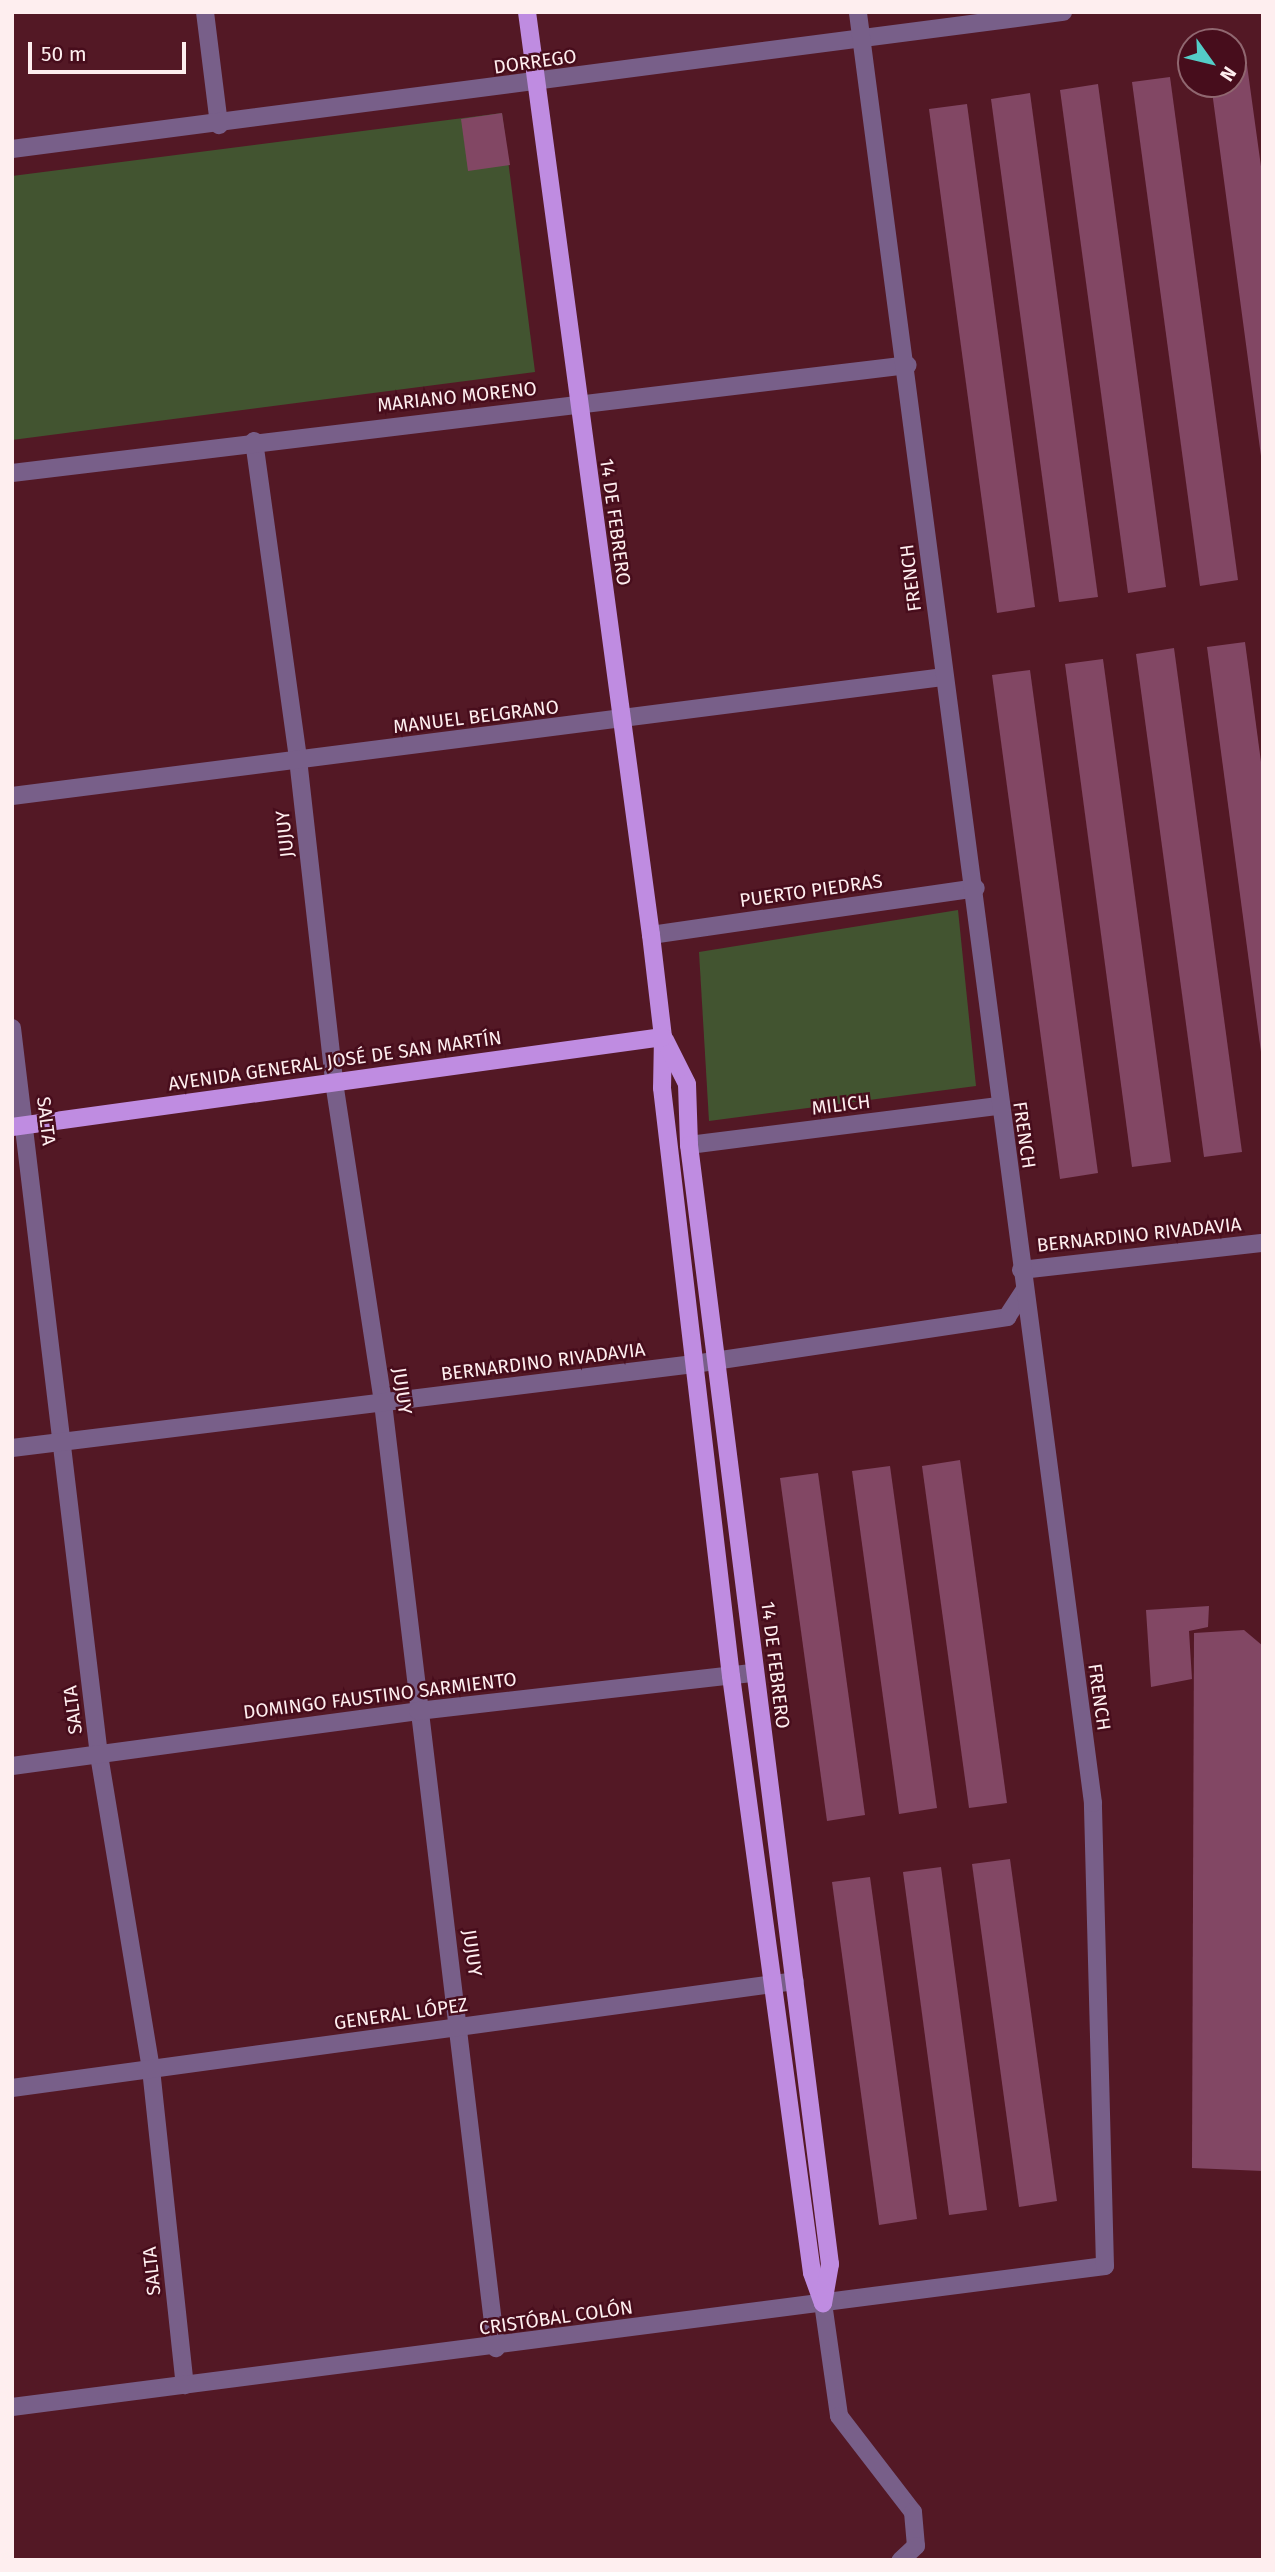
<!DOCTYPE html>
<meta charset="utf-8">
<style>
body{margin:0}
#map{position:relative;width:1275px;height:2572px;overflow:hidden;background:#531825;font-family:"Fira Sans",sans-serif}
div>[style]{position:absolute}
.green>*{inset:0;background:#425430}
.building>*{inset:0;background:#824764}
.minor>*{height:18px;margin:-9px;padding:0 9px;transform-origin:9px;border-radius:9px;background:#785f89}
.major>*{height:18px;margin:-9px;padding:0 9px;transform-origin:9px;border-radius:9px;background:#bf8ce1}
span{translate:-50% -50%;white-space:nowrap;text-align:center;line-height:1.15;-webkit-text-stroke:5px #470d1c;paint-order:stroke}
.street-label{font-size:19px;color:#feeeef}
.frame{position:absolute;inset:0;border:14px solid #feeeef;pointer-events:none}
.north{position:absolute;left:1177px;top:28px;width:70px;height:70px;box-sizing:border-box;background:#470d1c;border:2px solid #906770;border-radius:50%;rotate:124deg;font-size:19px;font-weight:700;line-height:28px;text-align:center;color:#feeeef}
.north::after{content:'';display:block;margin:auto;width:24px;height:32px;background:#54cdc7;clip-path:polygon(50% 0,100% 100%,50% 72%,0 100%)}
.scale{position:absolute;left:28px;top:42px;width:158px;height:32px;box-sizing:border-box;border:4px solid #feeeef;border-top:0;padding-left:9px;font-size:21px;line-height:24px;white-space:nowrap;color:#feeeef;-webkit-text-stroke:5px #470d1c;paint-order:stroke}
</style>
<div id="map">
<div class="green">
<div style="clip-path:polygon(502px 113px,535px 372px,12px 440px,12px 176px)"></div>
<div style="clip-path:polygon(958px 910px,976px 1086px,709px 1121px,699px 952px)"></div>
</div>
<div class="building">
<div style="clip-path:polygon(1247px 65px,1263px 181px,1261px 456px,1211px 84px,1233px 84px,1233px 67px)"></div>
<div style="clip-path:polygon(1170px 77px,1238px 580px,1200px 586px,1132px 82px)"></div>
<div style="clip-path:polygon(1098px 84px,1166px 587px,1128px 593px,1060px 90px)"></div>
<div style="clip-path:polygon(1030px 93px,1098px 597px,1059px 602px,991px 99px)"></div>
<div style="clip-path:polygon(967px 104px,1035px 607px,997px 613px,929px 109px)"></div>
<div style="clip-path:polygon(502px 113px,510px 165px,468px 171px,461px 119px)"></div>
<div style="clip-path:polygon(1245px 642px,1263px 777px,1261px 1052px,1207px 647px)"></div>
<div style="clip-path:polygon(1174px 648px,1242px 1152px,1204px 1157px,1136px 654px)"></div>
<div style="clip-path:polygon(1103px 659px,1171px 1162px,1132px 1167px,1065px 664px)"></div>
<div style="clip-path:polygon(1030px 670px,1098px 1173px,1060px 1179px,992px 675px)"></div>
<div style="clip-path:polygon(960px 1460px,1007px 1803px,969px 1808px,922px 1466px)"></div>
<div style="clip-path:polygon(890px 1466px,937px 1808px,899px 1814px,852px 1471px)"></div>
<div style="clip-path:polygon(818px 1473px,865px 1815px,827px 1821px,780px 1478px)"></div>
<div style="clip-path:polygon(1209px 1606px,1208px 1627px,1189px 1631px,1192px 1679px,1151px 1687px,1146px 1610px)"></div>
<div style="clip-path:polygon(1244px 1630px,1263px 1646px,1263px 2171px,1192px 2168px,1194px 1633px)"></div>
<div style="clip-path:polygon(1010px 1859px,1057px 2201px,1019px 2207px,972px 1864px)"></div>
<div style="clip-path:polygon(941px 1867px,987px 2210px,949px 2215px,903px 1872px)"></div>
<div style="clip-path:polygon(870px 1877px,917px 2219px,879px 2225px,832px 1882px)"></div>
</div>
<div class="minor">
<div style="left:205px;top:12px;width:114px;rotate:82.9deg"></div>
<div style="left:12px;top:149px;width:1060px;rotate:-7.43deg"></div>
<div style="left:254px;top:441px;width:321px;rotate:82.1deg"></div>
<div style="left:298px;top:759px;width:325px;rotate:83.6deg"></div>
<div style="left:334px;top:1082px;width:325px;rotate:81.3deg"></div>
<div style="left:383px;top:1403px;width:952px;rotate:83.18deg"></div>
<div style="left:12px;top:473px;width:902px;rotate:-6.87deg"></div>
<div style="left:12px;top:796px;width:940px;rotate:-7.28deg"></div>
<div style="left:651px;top:935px;width:328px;rotate:-8.2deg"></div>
<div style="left:12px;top:1028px;width:732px;rotate:83.18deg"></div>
<div style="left:99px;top:1755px;width:318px;rotate:80.6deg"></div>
<div style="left:151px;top:2069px;width:318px;rotate:83.9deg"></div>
<div style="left:689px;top:1145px;width:312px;rotate:-7.2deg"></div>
<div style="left:1021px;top:1270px;width:244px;rotate:-6.4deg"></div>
<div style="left:12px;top:1448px;width:687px;rotate:-7.02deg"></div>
<div style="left:694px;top:1364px;width:317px;rotate:-8.5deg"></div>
<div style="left:1007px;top:1317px;width:30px;rotate:-57deg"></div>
<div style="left:12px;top:1766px;width:410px;rotate:-7.7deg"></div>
<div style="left:418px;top:1711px;width:338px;rotate:-6.5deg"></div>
<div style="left:12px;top:2088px;width:790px;rotate:-7.78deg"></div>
<div style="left:823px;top:2303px;width:114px;rotate:81.9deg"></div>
<div style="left:839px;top:2416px;width:121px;rotate:52.4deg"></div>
<div style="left:913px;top:2512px;width:34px;rotate:85deg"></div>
<div style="left:916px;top:2546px;width:21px;rotate:137deg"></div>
<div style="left:12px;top:2407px;width:1102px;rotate:-7.35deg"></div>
<div style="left:1105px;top:2266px;width:463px;rotate:-91.5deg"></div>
<div style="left:1093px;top:1803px;width:1806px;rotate:-97.48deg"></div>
</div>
<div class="major">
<div style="left:527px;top:12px;width:931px;rotate:82.35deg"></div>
<div style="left:651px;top:935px;width:103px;rotate:83.3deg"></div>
<div style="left:663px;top:1037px;width:51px;rotate:91.1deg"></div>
<div style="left:662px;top:1088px;width:592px;rotate:83.31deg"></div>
<div style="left:731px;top:1676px;width:602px;rotate:82.27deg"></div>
<div style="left:812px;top:2273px;width:32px;rotate:70deg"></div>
<div style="left:665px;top:1040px;width:49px;rotate:63.4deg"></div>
<div style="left:687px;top:1084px;width:61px;rotate:88.1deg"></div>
<div style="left:689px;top:1145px;width:1128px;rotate:82.82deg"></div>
<div style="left:830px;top:2264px;width:40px;rotate:100deg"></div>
<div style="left:12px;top:1127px;width:657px;rotate:-7.87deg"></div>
</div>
<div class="street-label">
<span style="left:535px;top:62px;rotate:-8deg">DORREGO</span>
<span style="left:457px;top:397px;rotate:-6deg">MARIANO MORENO</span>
<span style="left:615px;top:522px;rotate:82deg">14 DE FEBRERO</span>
<span style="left:911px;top:578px;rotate:-97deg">FRENCH</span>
<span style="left:476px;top:717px;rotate:-7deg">MANUEL BELGRANO</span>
<span style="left:285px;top:834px;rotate:-96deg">JUJUY</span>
<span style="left:811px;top:891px;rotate:-8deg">PUERTO PIEDRAS</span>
<span style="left:335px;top:1061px;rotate:-8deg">AVENIDA GENERAL JOSÉ DE SAN MARTÍN</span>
<span style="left:841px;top:1105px;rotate:-7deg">MILICH</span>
<span style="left:46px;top:1121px;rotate:83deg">SALTA</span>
<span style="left:1024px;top:1135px;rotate:82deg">FRENCH</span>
<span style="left:1139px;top:1235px;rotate:-6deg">BERNARDINO RIVADAVIA</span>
<span style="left:543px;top:1362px;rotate:-7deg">BERNARDINO RIVADAVIA</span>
<span style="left:402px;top:1391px;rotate:82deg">JUJUY</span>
<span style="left:775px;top:1665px;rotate:83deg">14 DE FEBRERO</span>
<span style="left:380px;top:1696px;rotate:-7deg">DOMINGO FAUSTINO SARMIENTO</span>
<span style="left:1099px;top:1697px;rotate:82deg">FRENCH</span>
<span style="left:73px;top:1710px;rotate:-97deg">SALTA</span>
<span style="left:472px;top:1953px;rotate:82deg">JUJUY</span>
<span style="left:401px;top:2014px;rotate:-8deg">GENERAL LÓPEZ</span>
<span style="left:152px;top:2271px;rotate:-96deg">SALTA</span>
<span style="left:556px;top:2318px;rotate:-8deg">CRISTÓBAL COLÓN</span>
</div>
<div class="frame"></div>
<div class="north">N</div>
<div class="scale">50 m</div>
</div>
